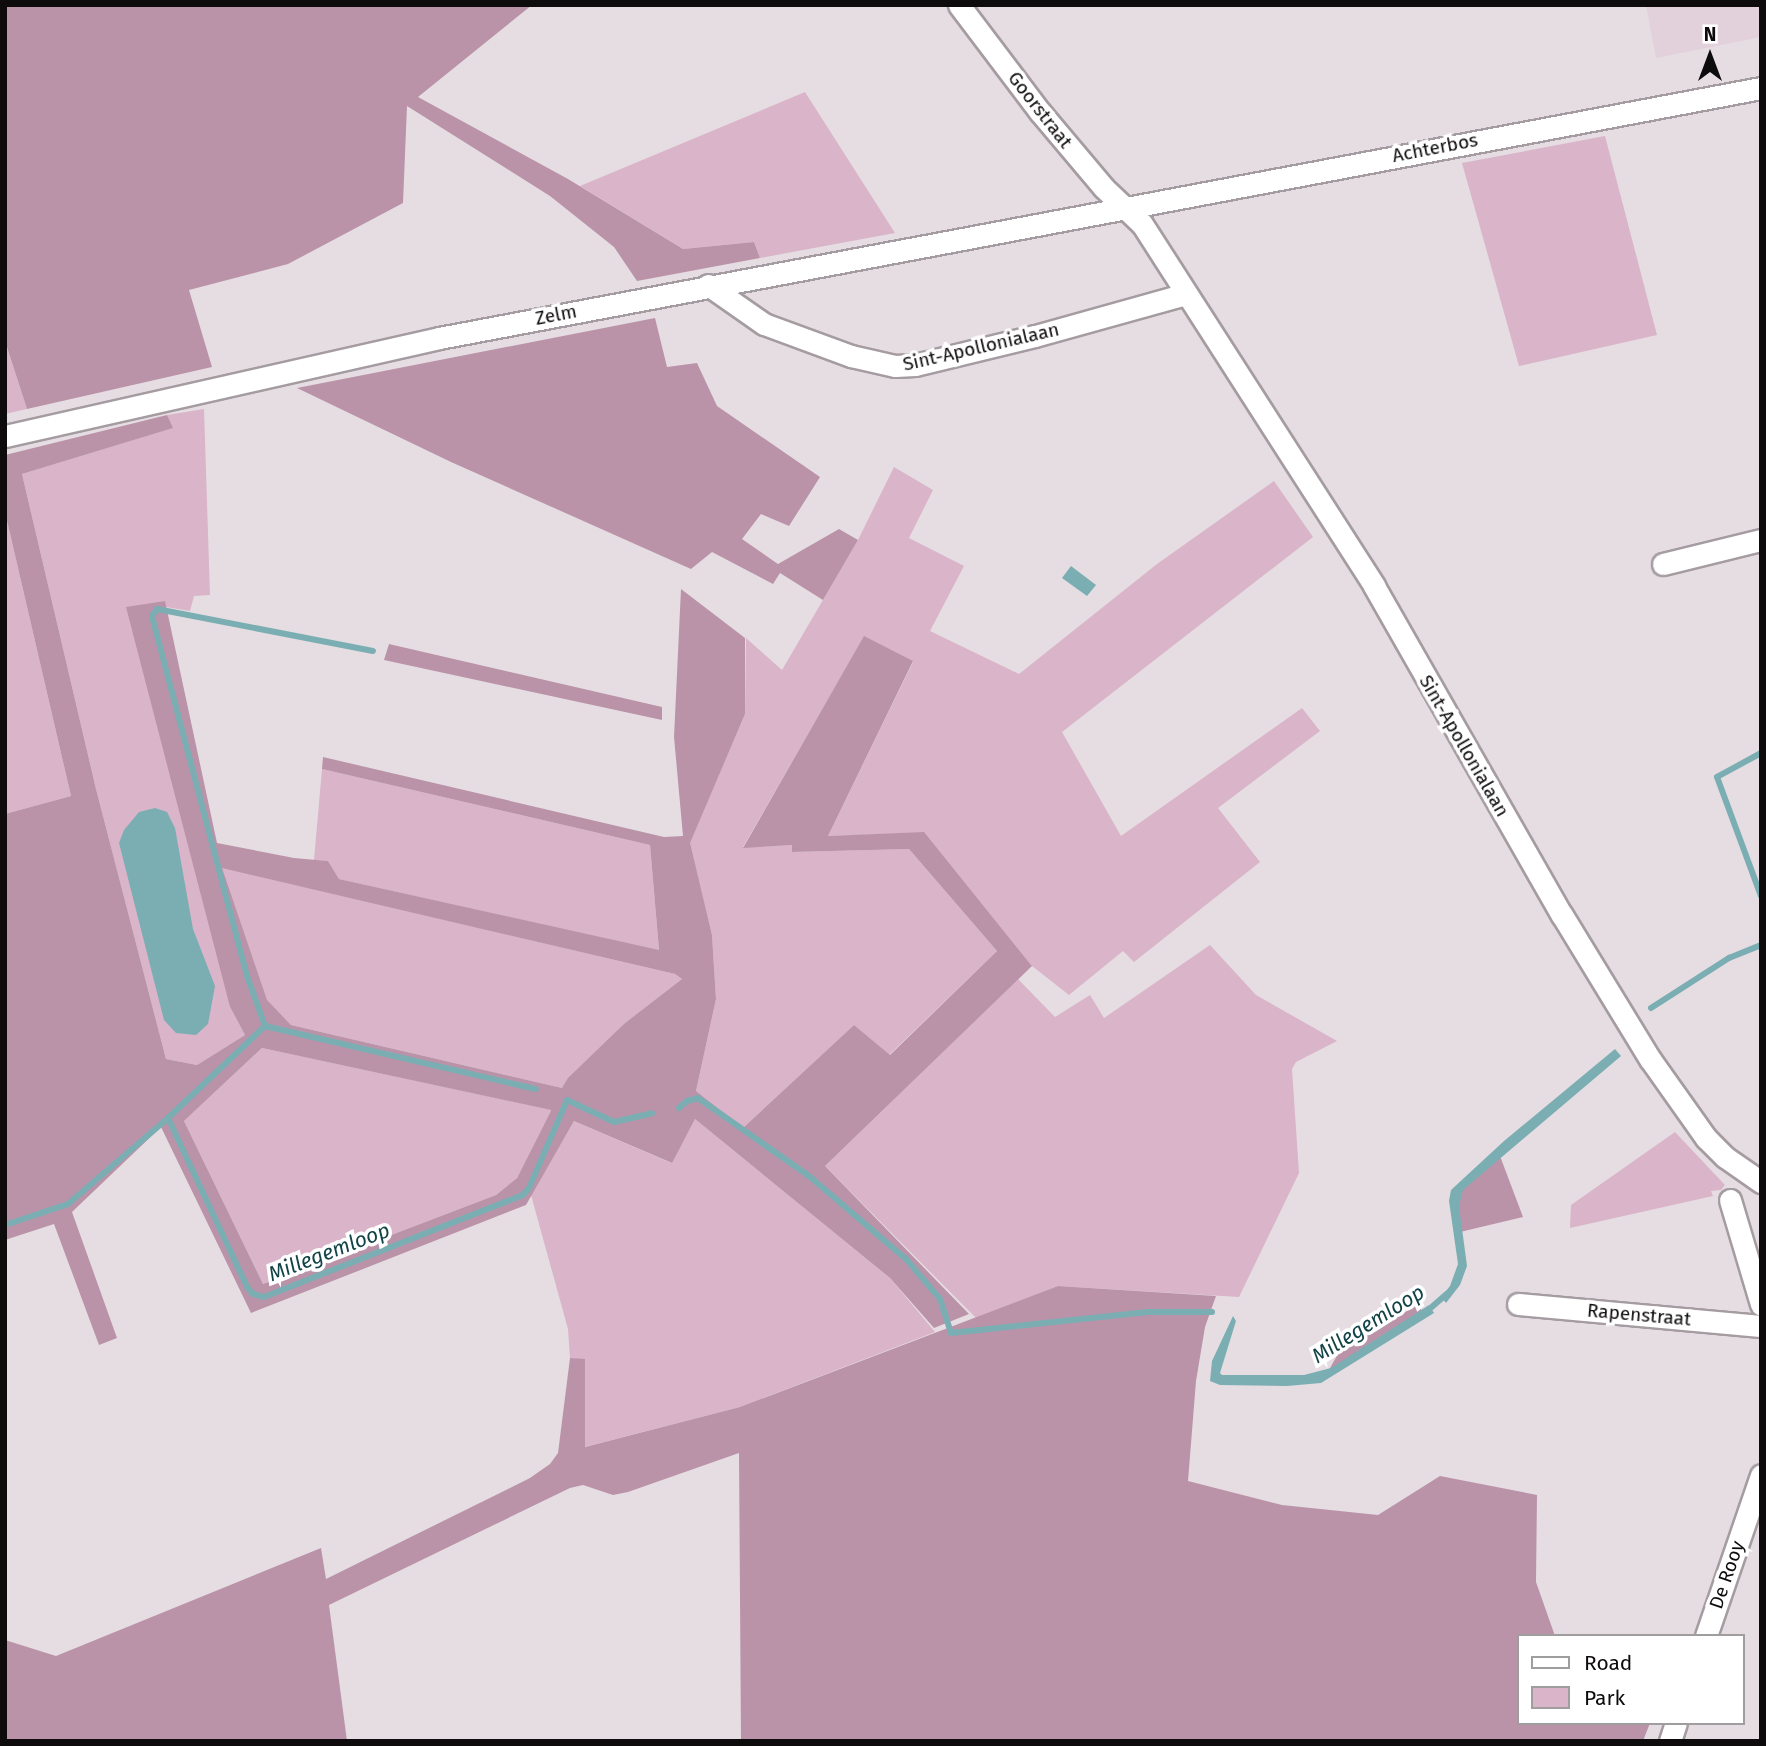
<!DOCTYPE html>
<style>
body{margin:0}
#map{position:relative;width:1766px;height:1746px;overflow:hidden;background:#e6dde2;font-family:"Fira Sans",sans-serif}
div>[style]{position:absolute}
.built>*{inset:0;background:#e2d1da}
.green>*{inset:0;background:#dab4c9}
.forest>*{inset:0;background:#ba93a9}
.water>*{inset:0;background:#7aaeb3}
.stream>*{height:6px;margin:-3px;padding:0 3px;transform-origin:3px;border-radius:3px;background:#7aaeb3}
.roads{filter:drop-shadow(2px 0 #a59ca1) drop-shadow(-2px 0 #a59ca1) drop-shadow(0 2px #a59ca1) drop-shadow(0 -2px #a59ca1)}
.minor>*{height:21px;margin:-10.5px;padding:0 10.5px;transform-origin:10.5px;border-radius:10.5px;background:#fff}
span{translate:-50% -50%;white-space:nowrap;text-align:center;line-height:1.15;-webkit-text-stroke:7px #fff;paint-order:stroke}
.street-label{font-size:19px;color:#0e0b0d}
.water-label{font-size:21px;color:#124347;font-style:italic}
.frame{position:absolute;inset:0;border:7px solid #0e0b0d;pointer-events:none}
.legend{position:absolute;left:1517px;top:1634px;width:228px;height:91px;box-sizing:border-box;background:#fff;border:2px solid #9f9d9e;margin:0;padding:9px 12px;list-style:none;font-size:21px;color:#0e0b0d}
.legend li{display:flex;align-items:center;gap:14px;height:35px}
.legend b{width:35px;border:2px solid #9f9d9e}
.north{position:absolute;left:1675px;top:21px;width:70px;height:70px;-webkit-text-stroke:5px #fff;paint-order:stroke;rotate:0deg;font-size:19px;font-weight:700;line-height:28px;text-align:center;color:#0e0b0d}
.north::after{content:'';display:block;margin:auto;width:24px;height:32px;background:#0e0b0d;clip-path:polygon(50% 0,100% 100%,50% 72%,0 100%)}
</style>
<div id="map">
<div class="built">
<div style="clip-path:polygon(1646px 5px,1761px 5px,1761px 37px,1656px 58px)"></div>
</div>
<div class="green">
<div style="clip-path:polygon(805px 92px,895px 233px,760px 258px,754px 242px,683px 249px,580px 186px)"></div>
<div style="clip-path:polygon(1605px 136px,1657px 335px,1519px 366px,1462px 163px)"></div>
<div style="clip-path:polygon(5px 341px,27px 409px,5px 414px)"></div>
<div style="clip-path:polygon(204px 409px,210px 595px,194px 596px,190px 611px,166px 607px,165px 602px,230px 1007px,245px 1035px,197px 1065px,166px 1059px,96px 789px,22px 474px,172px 428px,167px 415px)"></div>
<div style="clip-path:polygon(894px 467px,933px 490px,909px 538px,964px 566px,930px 631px,1019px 674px,1157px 564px,1274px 481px,1313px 537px,1062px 732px,1121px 836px,1302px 708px,1320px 731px,1218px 808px,1260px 862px,1134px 962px,1123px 951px,1069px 995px,1032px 966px,924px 833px,828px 836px,913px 662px,864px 637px,743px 847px,792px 845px,793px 852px,909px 849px,997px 951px,889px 1055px,854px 1025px,743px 1128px,696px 1091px,716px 999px,712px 935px,689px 843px,745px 714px,746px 638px,782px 670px,858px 540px)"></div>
<div style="clip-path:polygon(5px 512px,71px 796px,5px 814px)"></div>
<div style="clip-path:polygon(322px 769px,650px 845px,659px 951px,339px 879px,328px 861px,314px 860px)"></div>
<div style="clip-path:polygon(221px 867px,675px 974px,682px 979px,625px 1023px,562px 1088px,291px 1025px,267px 1001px)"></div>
<div style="clip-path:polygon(1210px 945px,1256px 995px,1337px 1041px,1296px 1062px,1292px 1069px,1299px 1173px,1239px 1297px,1058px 1286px,976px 1318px,825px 1166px,1018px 979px,1055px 1017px,1090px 995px,1104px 1018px)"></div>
<div style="clip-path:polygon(262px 1048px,552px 1110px,517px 1178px,496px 1195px,263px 1284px,184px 1121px)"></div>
<div style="clip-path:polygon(695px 1119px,890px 1278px,935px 1332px,740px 1407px,584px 1447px,585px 1360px,570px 1358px,568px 1329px,531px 1195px,574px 1121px,671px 1163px)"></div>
<div style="clip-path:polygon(1675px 1132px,1725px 1185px,1721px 1190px,1711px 1191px,1713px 1196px,1570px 1228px,1571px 1205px)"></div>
</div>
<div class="forest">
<div style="clip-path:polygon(5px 5px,532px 5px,418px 97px,568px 179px,683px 249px,754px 242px,760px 258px,637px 281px,614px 247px,550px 196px,407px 106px,403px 203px,288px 264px,189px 290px,212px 367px,27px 409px,5px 341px)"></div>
<div style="clip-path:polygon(655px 318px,667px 367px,697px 363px,717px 406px,820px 477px,789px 526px,761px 514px,742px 539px,778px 564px,839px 529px,858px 540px,823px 600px,780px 573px,773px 584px,712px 552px,691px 569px,451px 462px,297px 388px)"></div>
<div style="clip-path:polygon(evenodd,167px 415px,173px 428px,22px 474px,96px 789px,166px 1059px,197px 1065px,245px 1035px,230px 1007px,126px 607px,165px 601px,217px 843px,294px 858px,328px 861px,339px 879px,659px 950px,650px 845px,322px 769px,323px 757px,664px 837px,683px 836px,674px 737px,681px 589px,745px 638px,745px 714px,690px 843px,712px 935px,716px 999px,696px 1091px,743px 1128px,854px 1025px,890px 1055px,997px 951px,909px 849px,792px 852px,792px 845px,743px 848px,864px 636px,913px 661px,828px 836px,924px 832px,1032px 966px,825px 1166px,969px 1314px,934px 1328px,890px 1278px,695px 1119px,672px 1163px,574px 1121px,526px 1205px,251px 1313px,161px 1127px,72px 1212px,117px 1338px,99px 1345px,54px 1224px,5px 1240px,5px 814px,71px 796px,5px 512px,5px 455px,167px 415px,222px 868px,675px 974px,682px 979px,625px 1023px,568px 1078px,562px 1088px,291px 1025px,267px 1000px,222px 868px,167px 415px,262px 1048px,551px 1110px,551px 1111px,517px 1178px,496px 1195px,263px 1284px,184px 1121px,262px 1048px)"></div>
<div style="clip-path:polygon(389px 644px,662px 707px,662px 720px,384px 660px)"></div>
<div style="clip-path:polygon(1500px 1156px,1523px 1217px,1460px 1232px,1457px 1205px,1462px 1188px)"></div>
<div style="clip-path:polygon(1058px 1286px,1216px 1296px,1205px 1327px,1196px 1381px,1188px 1481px,1282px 1505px,1378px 1515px,1440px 1476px,1537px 1495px,1536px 1582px,1555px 1636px,1519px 1636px,1519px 1723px,1650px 1723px,1643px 1741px,741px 1741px,739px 1453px,628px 1492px,613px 1495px,583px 1485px,570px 1488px,329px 1605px,347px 1741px,5px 1741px,5px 1640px,56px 1656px,321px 1548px,326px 1579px,530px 1478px,550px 1464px,558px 1453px,570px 1358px,585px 1359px,585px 1447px,740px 1407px)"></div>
<div style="clip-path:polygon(1417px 1305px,1427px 1316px,1344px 1367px,1329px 1370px,1339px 1352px)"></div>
</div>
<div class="water">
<div style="clip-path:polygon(1071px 566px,1096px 585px,1087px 596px,1062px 578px)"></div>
<div style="clip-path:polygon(155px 808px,167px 812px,175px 828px,193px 929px,215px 986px,208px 1024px,196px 1035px,176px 1033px,164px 1020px,119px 843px,124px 830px,139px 812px)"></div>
<div style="clip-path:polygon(1615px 1049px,1621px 1056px,1463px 1190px,1459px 1206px,1467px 1266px,1460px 1285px,1446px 1303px,1441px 1297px,1450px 1286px,1458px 1264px,1449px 1201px,1451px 1190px,1504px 1141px)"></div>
<div style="clip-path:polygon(1429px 1305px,1434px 1313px,1321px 1383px,1287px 1386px,1220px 1385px,1210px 1381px,1212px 1361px,1233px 1316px,1236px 1321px,1220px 1373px,1222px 1375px,1304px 1375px,1331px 1368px)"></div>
</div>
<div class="stream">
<div style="left:1761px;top:753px;width:50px;rotate:151.4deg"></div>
<div style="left:1717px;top:777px;width:127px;rotate:69.7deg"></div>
<div style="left:1651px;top:1008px;width:93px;rotate:-32.7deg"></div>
<div style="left:1729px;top:958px;width:35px;rotate:-22deg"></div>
<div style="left:265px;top:1026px;width:53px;rotate:-109.8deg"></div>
<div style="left:247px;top:976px;width:372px;rotate:-104.8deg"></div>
<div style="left:152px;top:616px;width:9px;rotate:-54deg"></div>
<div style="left:157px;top:609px;width:220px;rotate:11deg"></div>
<div style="left:679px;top:1108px;width:11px;rotate:-41deg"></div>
<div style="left:687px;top:1101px;width:11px;rotate:-15deg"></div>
<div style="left:698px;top:1098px;width:136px;rotate:35.1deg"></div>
<div style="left:809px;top:1176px;width:128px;rotate:40.6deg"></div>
<div style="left:906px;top:1259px;width:52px;rotate:49.6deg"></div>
<div style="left:940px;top:1299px;width:36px;rotate:72deg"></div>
<div style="left:951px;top:1333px;width:198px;rotate:-6.1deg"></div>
<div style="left:1148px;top:1312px;width:64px"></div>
<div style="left:168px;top:1118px;width:134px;rotate:-43.5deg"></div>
<div style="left:265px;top:1026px;width:278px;rotate:13.1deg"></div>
<div style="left:5px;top:1225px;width:66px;rotate:-18.4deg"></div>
<div style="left:68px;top:1204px;width:132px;rotate:-40.7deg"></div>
<div style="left:168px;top:1118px;width:187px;rotate:64.9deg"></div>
<div style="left:247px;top:1287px;width:9px;rotate:49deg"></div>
<div style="left:253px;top:1294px;width:11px;rotate:15deg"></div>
<div style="left:264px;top:1297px;width:278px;rotate:-21.5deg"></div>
<div style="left:523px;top:1195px;width:9px;rotate:-49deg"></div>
<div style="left:529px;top:1188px;width:96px;rotate:-66.6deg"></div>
<div style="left:567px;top:1100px;width:52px;rotate:25.1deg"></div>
<div style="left:614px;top:1122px;width:39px;rotate:-13deg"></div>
<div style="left:1426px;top:1312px;width:28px;rotate:-41deg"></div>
</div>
<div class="roads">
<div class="minor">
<div style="left:959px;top:5px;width:134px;rotate:52.9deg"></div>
<div style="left:1040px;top:112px;width:99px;rotate:49.9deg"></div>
<div style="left:1104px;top:188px;width:52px;rotate:43.5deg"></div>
<div style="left:1142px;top:224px;width:430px;rotate:57.3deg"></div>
<div style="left:1374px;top:586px;width:379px;rotate:60.3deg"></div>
<div style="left:1562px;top:915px;width:169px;rotate:58.6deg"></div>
<div style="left:1650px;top:1059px;width:97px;rotate:54.7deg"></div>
<div style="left:1706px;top:1138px;width:27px;rotate:45deg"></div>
<div style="left:1725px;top:1157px;width:44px;rotate:34.8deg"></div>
<div style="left:708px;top:285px;width:68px;rotate:34.9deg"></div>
<div style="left:764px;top:324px;width:93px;rotate:20.2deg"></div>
<div style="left:851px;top:356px;width:45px;rotate:12.8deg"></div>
<div style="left:895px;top:366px;width:20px;rotate:-3deg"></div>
<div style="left:915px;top:365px;width:123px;rotate:-13.6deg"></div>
<div style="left:1035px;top:336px;width:156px;rotate:-15.6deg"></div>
<div style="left:5px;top:436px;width:445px;rotate:-12.7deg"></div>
<div style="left:439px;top:338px;width:1345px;rotate:-10.71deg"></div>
<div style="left:1663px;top:564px;width:101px;rotate:-13.8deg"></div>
<div style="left:1730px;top:1200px;width:109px;rotate:73.4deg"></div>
<div style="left:1518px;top:1304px;width:244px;rotate:5.2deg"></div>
<div style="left:1706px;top:1636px;width:170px;rotate:-71.1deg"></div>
<div style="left:1670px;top:1741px;width:19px;rotate:-72deg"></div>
</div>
</div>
<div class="street-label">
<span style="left:1040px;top:110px;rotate:52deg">Goorstraat</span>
<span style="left:1435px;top:148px;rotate:-11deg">Achterbos</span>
<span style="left:556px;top:315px;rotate:-11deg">Zelm</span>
<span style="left:981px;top:347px;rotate:-13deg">Sint-Apollonialaan</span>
<span style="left:1464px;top:746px;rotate:60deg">Sint-Apollonialaan</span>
<span style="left:1639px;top:1315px;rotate:5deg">Rapenstraat</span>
<span style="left:1727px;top:1575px;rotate:-71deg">De Rooy</span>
</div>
<div class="water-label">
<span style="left:329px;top:1252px;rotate:-21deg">Millegemloop</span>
<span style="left:1368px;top:1324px;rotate:-32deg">Millegemloop</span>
</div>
<div class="frame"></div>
<ul class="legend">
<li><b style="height:9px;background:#fff"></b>Road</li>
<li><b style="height:19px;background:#dab4c9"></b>Park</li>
</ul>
<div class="north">N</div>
</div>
